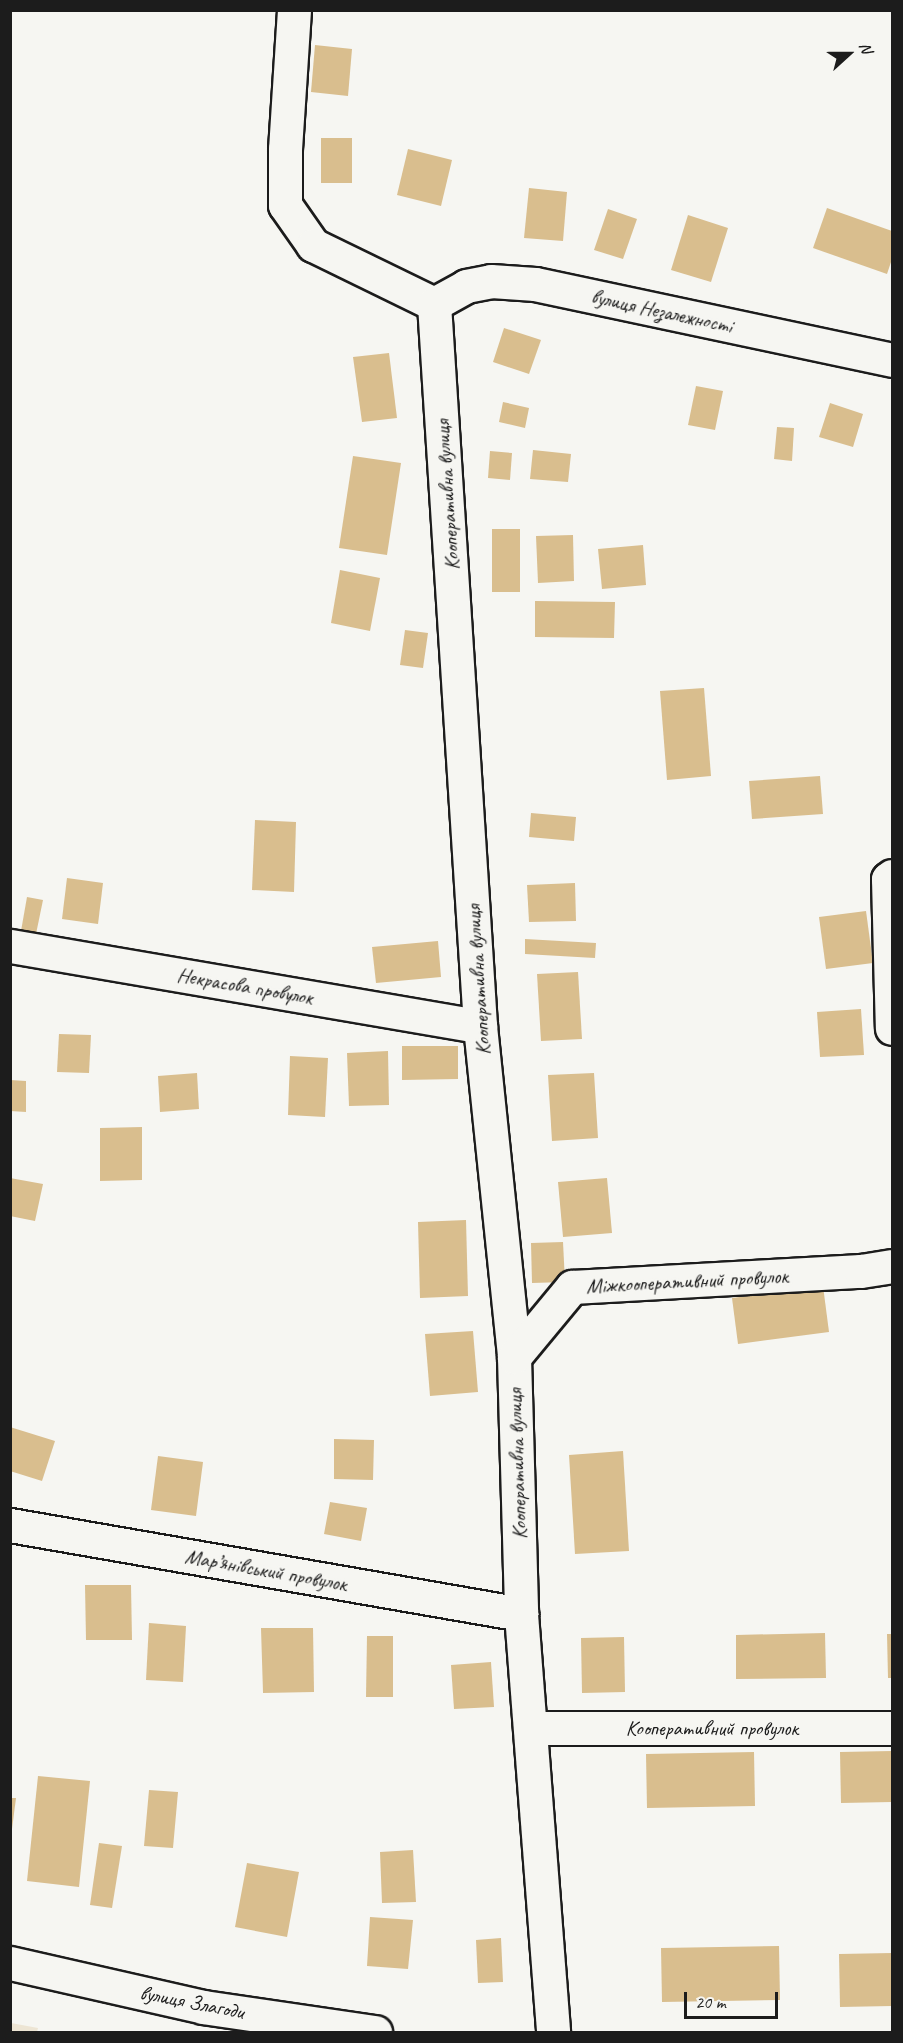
<!DOCTYPE html>
<meta charset="utf-8">
<style>
body{margin:0}
#map{position:relative;width:903px;height:2043px;overflow:hidden;background:#f6f6f2;font-family:Caveat,sans-serif}
div>[style]{position:absolute}
.built>*{inset:0;background:#ede5d4}
.building>*{inset:0;background:#d9be8e}
.roads{filter:drop-shadow(2px 0 #1c1c1c) drop-shadow(-2px 0 #1c1c1c) drop-shadow(0 2px #1c1c1c) drop-shadow(0 -2px #1c1c1c)}
.minor>*{height:33px;margin:-16.5px;padding:0 16.5px;transform-origin:16.5px;border-radius:16.5px;background:#f6f6f2}
span{translate:-50% -50%;white-space:nowrap;text-align:center;line-height:1.15;-webkit-text-stroke:4.5px #f6f6f2;paint-order:stroke}
.street-label{font-size:21px;color:#1c1c1c}
.frame{position:absolute;inset:0;border:12px solid #1c1c1c;pointer-events:none}
.north{position:absolute;left:819px;top:24px;width:60px;height:60px;-webkit-text-stroke:4px #f6f6f2;paint-order:stroke;rotate:69deg;font-size:16px;font-weight:700;line-height:24px;text-align:center;color:#1c1c1c}
.north::after{content:'';display:block;margin:auto;width:21px;height:27px;background:#1c1c1c;clip-path:polygon(50% 0,100% 100%,50% 72%,0 100%)}
.scale{position:absolute;left:684px;top:1992px;width:94px;height:27px;box-sizing:border-box;border:3px solid #1c1c1c;border-top:0;padding-left:8px;font-size:18px;line-height:21px;white-space:nowrap;color:#1c1c1c;-webkit-text-stroke:4px #f6f6f2;paint-order:stroke}
</style>
<div id="map">
<div class="built">
<div style="clip-path:polygon(11px 2023px,38px 2028px,37px 2032px,11px 2032px)"></div>
</div>
<div class="building">
<div style="clip-path:polygon(315px 45px,352px 49px,348px 96px,311px 92px)"></div>
<div style="clip-path:polygon(321px 138px,352px 138px,352px 183px,321px 183px)"></div>
<div style="clip-path:polygon(408px 149px,452px 160px,441px 206px,397px 195px)"></div>
<div style="clip-path:polygon(529px 188px,567px 192px,563px 241px,524px 238px)"></div>
<div style="clip-path:polygon(827px 208px,892px 231px,892px 259px,887px 274px,813px 248px)"></div>
<div style="clip-path:polygon(608px 209px,637px 219px,623px 259px,594px 250px)"></div>
<div style="clip-path:polygon(688px 215px,728px 228px,711px 282px,671px 270px)"></div>
<div style="clip-path:polygon(504px 328px,541px 340px,529px 374px,493px 362px)"></div>
<div style="clip-path:polygon(389px 353px,397px 418px,362px 422px,353px 357px)"></div>
<div style="clip-path:polygon(696px 386px,723px 391px,715px 430px,688px 425px)"></div>
<div style="clip-path:polygon(503px 402px,529px 408px,525px 428px,499px 422px)"></div>
<div style="clip-path:polygon(830px 403px,863px 414px,853px 447px,819px 437px)"></div>
<div style="clip-path:polygon(777px 427px,794px 428px,792px 461px,774px 459px)"></div>
<div style="clip-path:polygon(533px 450px,571px 454px,568px 482px,530px 479px)"></div>
<div style="clip-path:polygon(490px 451px,512px 453px,510px 480px,488px 478px)"></div>
<div style="clip-path:polygon(353px 456px,401px 463px,387px 555px,339px 548px)"></div>
<div style="clip-path:polygon(492px 529px,520px 529px,520px 592px,492px 592px)"></div>
<div style="clip-path:polygon(573px 535px,574px 581px,538px 583px,536px 536px)"></div>
<div style="clip-path:polygon(643px 545px,646px 585px,602px 589px,598px 549px)"></div>
<div style="clip-path:polygon(340px 570px,380px 578px,370px 631px,331px 623px)"></div>
<div style="clip-path:polygon(535px 601px,615px 602px,614px 638px,535px 637px)"></div>
<div style="clip-path:polygon(405px 630px,428px 633px,423px 668px,400px 665px)"></div>
<div style="clip-path:polygon(704px 688px,711px 776px,667px 780px,660px 691px)"></div>
<div style="clip-path:polygon(820px 776px,823px 814px,752px 819px,749px 781px)"></div>
<div style="clip-path:polygon(531px 813px,576px 817px,574px 841px,529px 837px)"></div>
<div style="clip-path:polygon(255px 820px,296px 822px,294px 892px,252px 890px)"></div>
<div style="clip-path:polygon(67px 878px,103px 883px,98px 924px,62px 919px)"></div>
<div style="clip-path:polygon(575px 883px,576px 921px,529px 922px,527px 885px)"></div>
<div style="clip-path:polygon(27px 897px,43px 900px,36px 934px,21px 931px)"></div>
<div style="clip-path:polygon(866px 911px,873px 963px,826px 969px,819px 917px)"></div>
<div style="clip-path:polygon(525px 939px,596px 943px,595px 958px,525px 954px)"></div>
<div style="clip-path:polygon(438px 941px,441px 977px,376px 983px,372px 947px)"></div>
<div style="clip-path:polygon(578px 972px,582px 1039px,541px 1041px,537px 974px)"></div>
<div style="clip-path:polygon(861px 1009px,864px 1055px,820px 1057px,817px 1012px)"></div>
<div style="clip-path:polygon(59px 1034px,91px 1035px,89px 1073px,57px 1072px)"></div>
<div style="clip-path:polygon(402px 1046px,458px 1046px,458px 1079px,402px 1080px)"></div>
<div style="clip-path:polygon(388px 1051px,389px 1105px,349px 1106px,347px 1053px)"></div>
<div style="clip-path:polygon(290px 1056px,328px 1058px,325px 1117px,288px 1115px)"></div>
<div style="clip-path:polygon(197px 1073px,199px 1109px,160px 1112px,158px 1076px)"></div>
<div style="clip-path:polygon(594px 1073px,598px 1138px,552px 1141px,548px 1075px)"></div>
<div style="clip-path:polygon(10px 1080px,26px 1081px,26px 1112px,10px 1111px)"></div>
<div style="clip-path:polygon(142px 1127px,142px 1180px,100px 1181px,100px 1128px)"></div>
<div style="clip-path:polygon(10px 1178px,43px 1184px,35px 1221px,10px 1216px)"></div>
<div style="clip-path:polygon(607px 1178px,612px 1233px,563px 1237px,558px 1182px)"></div>
<div style="clip-path:polygon(466px 1220px,468px 1296px,420px 1298px,418px 1222px)"></div>
<div style="clip-path:polygon(563px 1242px,565px 1282px,532px 1283px,531px 1243px)"></div>
<div style="clip-path:polygon(823px 1286px,829px 1332px,738px 1344px,732px 1298px)"></div>
<div style="clip-path:polygon(473px 1331px,478px 1392px,430px 1396px,425px 1334px)"></div>
<div style="clip-path:polygon(10px 1427px,55px 1441px,42px 1481px,10px 1471px)"></div>
<div style="clip-path:polygon(334px 1439px,374px 1440px,373px 1480px,334px 1479px)"></div>
<div style="clip-path:polygon(623px 1451px,629px 1551px,575px 1554px,569px 1455px)"></div>
<div style="clip-path:polygon(158px 1456px,203px 1462px,196px 1516px,151px 1510px)"></div>
<div style="clip-path:polygon(330px 1502px,367px 1508px,361px 1541px,324px 1534px)"></div>
<div style="clip-path:polygon(85px 1585px,131px 1585px,132px 1640px,86px 1640px)"></div>
<div style="clip-path:polygon(149px 1623px,186px 1626px,183px 1682px,146px 1680px)"></div>
<div style="clip-path:polygon(261px 1628px,313px 1628px,314px 1692px,263px 1693px)"></div>
<div style="clip-path:polygon(825px 1633px,826px 1678px,736px 1679px,736px 1635px)"></div>
<div style="clip-path:polygon(887px 1634px,892px 1634px,892px 1678px,888px 1678px)"></div>
<div style="clip-path:polygon(367px 1636px,393px 1636px,393px 1697px,366px 1697px)"></div>
<div style="clip-path:polygon(624px 1637px,625px 1692px,582px 1693px,581px 1638px)"></div>
<div style="clip-path:polygon(491px 1662px,494px 1707px,454px 1709px,451px 1665px)"></div>
<div style="clip-path:polygon(892px 1751px,892px 1802px,841px 1803px,840px 1752px)"></div>
<div style="clip-path:polygon(754px 1752px,755px 1806px,647px 1808px,646px 1754px)"></div>
<div style="clip-path:polygon(38px 1776px,90px 1781px,79px 1887px,27px 1881px)"></div>
<div style="clip-path:polygon(149px 1790px,178px 1792px,173px 1848px,144px 1846px)"></div>
<div style="clip-path:polygon(10px 1798px,16px 1798px,12px 1829px,10px 1829px)"></div>
<div style="clip-path:polygon(99px 1843px,122px 1846px,112px 1908px,90px 1905px)"></div>
<div style="clip-path:polygon(413px 1850px,416px 1902px,382px 1903px,380px 1852px)"></div>
<div style="clip-path:polygon(247px 1863px,299px 1872px,287px 1937px,235px 1927px)"></div>
<div style="clip-path:polygon(370px 1917px,413px 1920px,408px 1969px,367px 1966px)"></div>
<div style="clip-path:polygon(501px 1938px,503px 1982px,478px 1983px,476px 1940px)"></div>
<div style="clip-path:polygon(779px 1946px,780px 2000px,662px 2002px,661px 1948px)"></div>
<div style="clip-path:polygon(892px 1953px,892px 2006px,840px 2007px,839px 1954px)"></div>
</div>
<div class="roads">
<div class="minor">
<div style="left:294px;top:10px;width:139px;rotate:93.7deg"></div>
<div style="left:285px;top:149px;width:56px;rotate:90deg"></div>
<div style="left:285px;top:205px;width:49px;rotate:55deg"></div>
<div style="left:313px;top:245px;width:135px;rotate:26deg"></div>
<div style="left:434px;top:304px;width:723px;rotate:86.35deg"></div>
<div style="left:480px;top:1026px;width:333px;rotate:84.1deg"></div>
<div style="left:514px;top:1357px;width:257px;rotate:88.4deg"></div>
<div style="left:521px;top:1614px;width:419px;rotate:85.6deg"></div>
<div style="left:434px;top:304px;width:37px;rotate:-29deg"></div>
<div style="left:466px;top:286px;width:25px;rotate:-11deg"></div>
<div style="left:491px;top:281px;width:44px;rotate:3.9deg"></div>
<div style="left:535px;top:284px;width:365px;rotate:12deg"></div>
<div style="left:892px;top:876px;width:5px;rotate:143deg"></div>
<div style="left:888px;top:879px;width:149px;rotate:88.5deg"></div>
<div style="left:10px;top:946px;width:477px;rotate:9.7deg"></div>
<div style="left:514px;top:1357px;width:91px;rotate:-50.4deg"></div>
<div style="left:572px;top:1287px;width:289px;rotate:-3.2deg"></div>
<div style="left:861px;top:1271px;width:31px;rotate:-9deg"></div>
<div style="left:10px;top:1525px;width:519px;rotate:9.88deg"></div>
<div style="left:531px;top:1728px;width:361px"></div>
<div style="left:10px;top:1963px;width:198px;rotate:12.8deg"></div>
<div style="left:203px;top:2007px;width:174px;rotate:8.3deg"></div>
</div>
</div>
<div class="street-label">
<span style="left:662px;top:311px;rotate:12deg">вулиця Незалежності</span>
<span style="left:447px;top:495px;rotate:-94deg">Кооперативна вулиця</span>
<span style="left:478px;top:980px;rotate:-94deg">Кооперативна вулиця</span>
<span style="left:245px;top:986px;rotate:10deg">Некрасова провулок</span>
<span style="left:687px;top:1281px;rotate:-3deg">Міжкооперативний провулок</span>
<span style="left:517px;top:1464px;rotate:-92deg">Кооперативна вулиця</span>
<span style="left:266px;top:1570px;rotate:10deg">Мар’янівський провулок</span>
<span style="left:712px;top:1728px">Кооперативний провулок</span>
<span style="left:192px;top:2002px;rotate:11deg">вулиця Злагоди</span>
</div>
<div class="frame"></div>
<div class="north">N</div>
<div class="scale">20 m</div>
</div>
